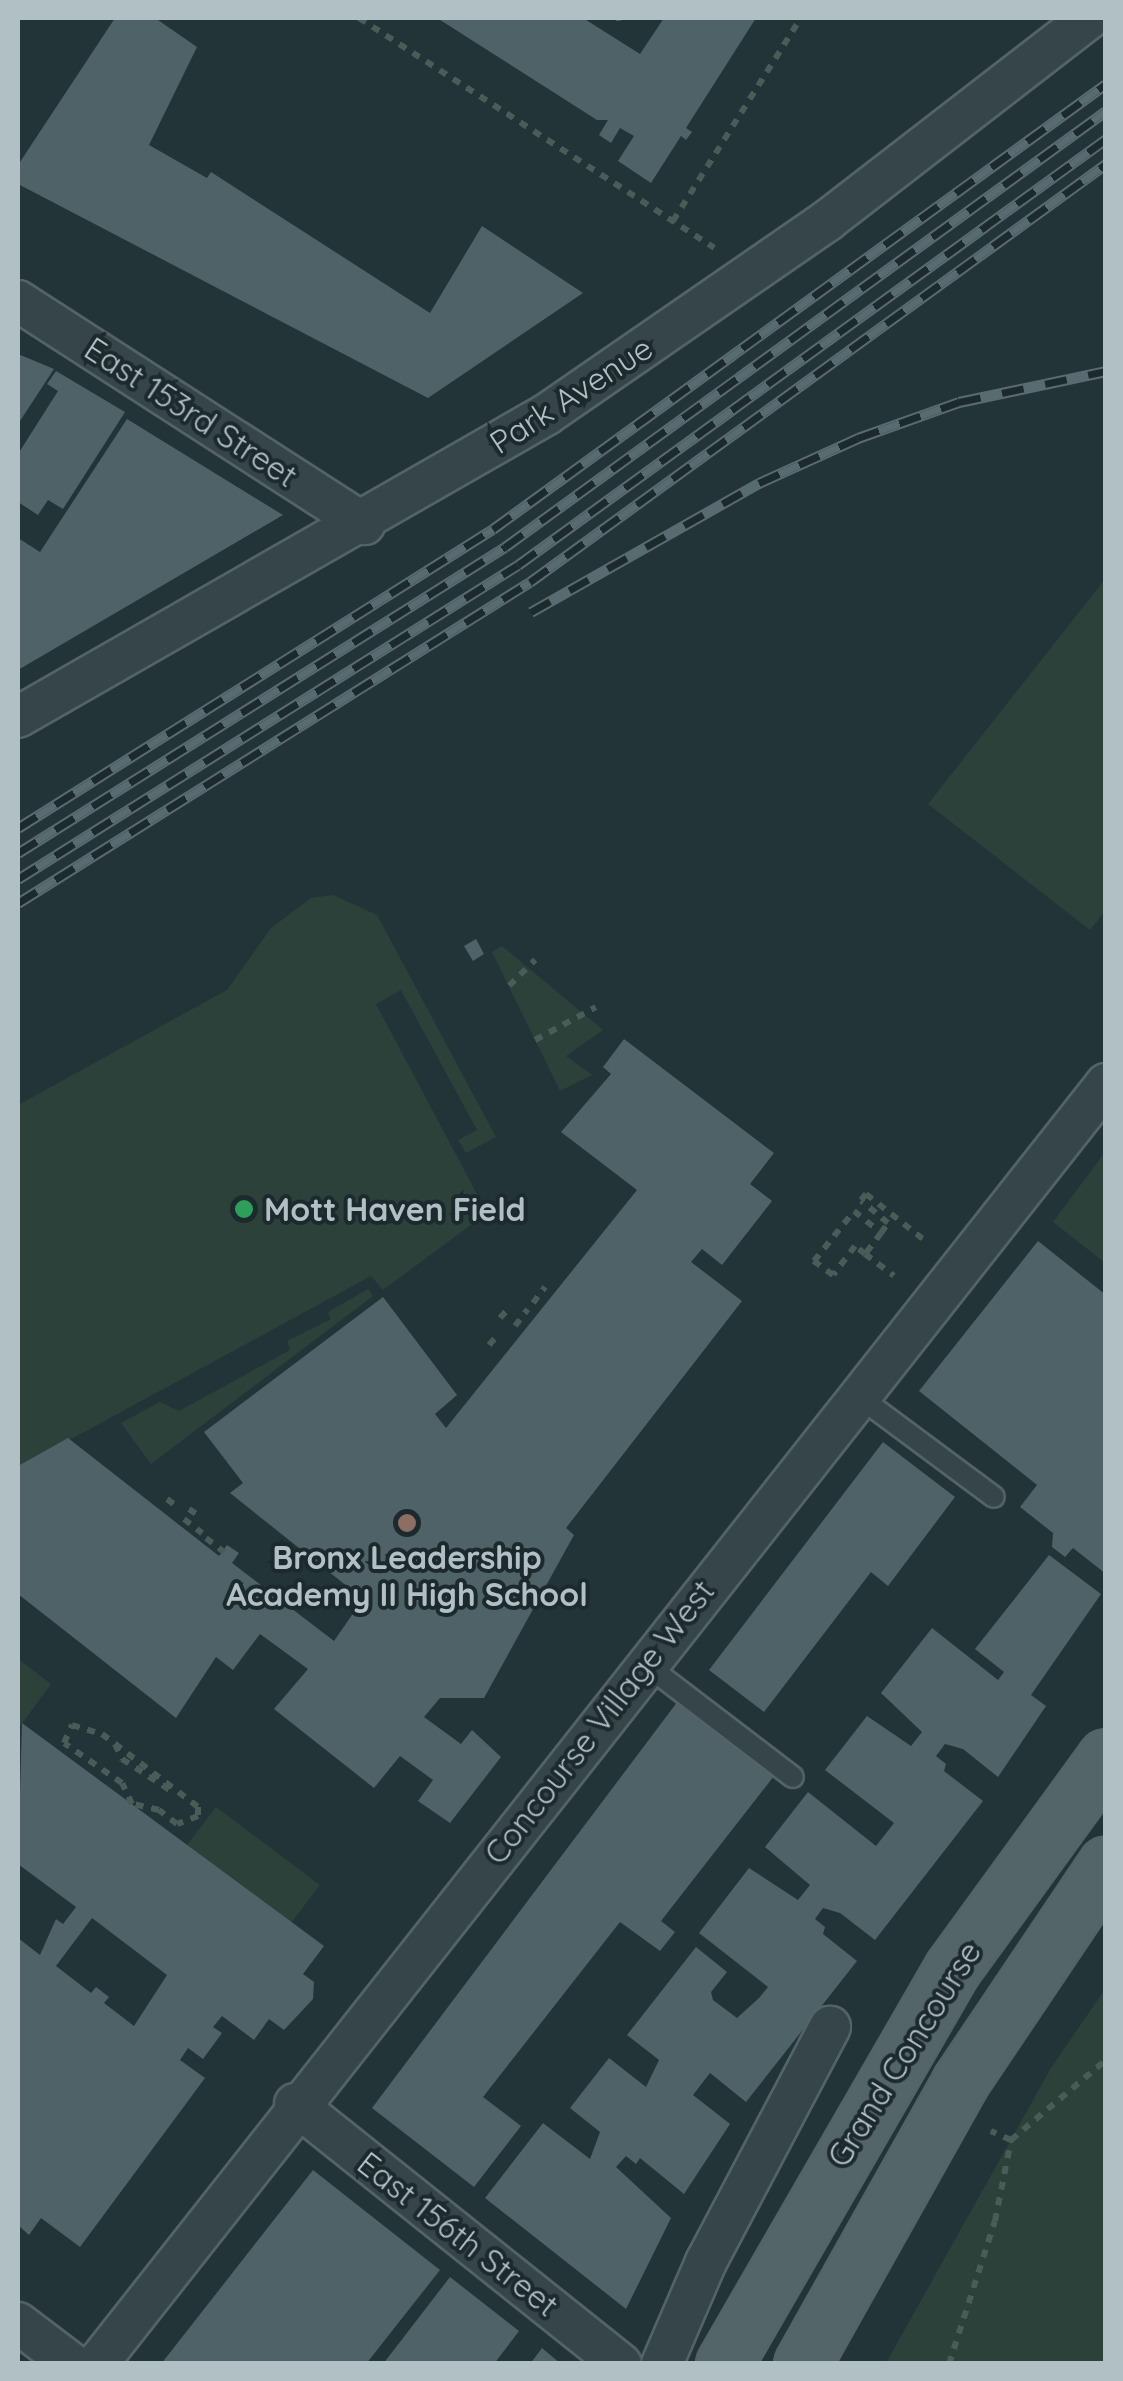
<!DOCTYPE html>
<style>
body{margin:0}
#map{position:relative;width:1123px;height:2381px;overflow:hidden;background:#233439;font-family:Quicksand,sans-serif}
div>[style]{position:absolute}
.green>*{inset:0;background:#2b4139}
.building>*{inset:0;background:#4e6267}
.path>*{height:6px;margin-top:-3px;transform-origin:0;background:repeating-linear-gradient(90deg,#495d58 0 8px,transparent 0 16px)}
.roads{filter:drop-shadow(2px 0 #546367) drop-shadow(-2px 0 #546367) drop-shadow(0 2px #546367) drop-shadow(0 -2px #546367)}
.lane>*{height:20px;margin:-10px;padding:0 10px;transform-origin:10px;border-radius:10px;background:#364549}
.street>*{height:40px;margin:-20px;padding:0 20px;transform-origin:20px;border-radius:20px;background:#364549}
.primary>*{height:55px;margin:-27.5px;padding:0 27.5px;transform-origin:27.5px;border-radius:27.5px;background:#546569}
.rail>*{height:11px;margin-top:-5.5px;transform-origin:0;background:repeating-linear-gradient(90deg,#1c2a2e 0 22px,#586b70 0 44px);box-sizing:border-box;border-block:2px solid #586b70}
.dots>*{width:28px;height:28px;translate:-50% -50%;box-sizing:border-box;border:5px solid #1c2a2e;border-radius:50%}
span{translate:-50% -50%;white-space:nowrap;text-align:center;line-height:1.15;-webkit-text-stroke:8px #1c2a2e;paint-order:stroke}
.street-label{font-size:32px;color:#b1c0c5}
.poi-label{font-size:32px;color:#b1c0c5;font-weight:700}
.left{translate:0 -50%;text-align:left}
.frame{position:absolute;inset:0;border:20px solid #b1c0c5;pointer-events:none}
</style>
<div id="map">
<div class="green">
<div style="clip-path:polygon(1105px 579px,1106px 910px,1090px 930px,928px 804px)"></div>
<div style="clip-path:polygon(333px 895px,377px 915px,496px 1137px,466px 1153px,458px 1140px,477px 1130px,401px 990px,376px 1004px,487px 1213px,383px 1290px,371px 1276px,18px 1468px,18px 1105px,227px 990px,271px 928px,311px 898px)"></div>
<div style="clip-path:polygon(502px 946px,603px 1030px,566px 1056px,592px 1075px,560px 1091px,492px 952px)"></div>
<div style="clip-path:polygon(1105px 1152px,1105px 1263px,1053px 1222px)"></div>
<div style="clip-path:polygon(368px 1289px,373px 1296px,151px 1464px,121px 1423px,160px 1402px,179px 1411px,290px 1350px,287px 1341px,331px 1319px,328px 1312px)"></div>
<div style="clip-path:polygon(18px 1659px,51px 1684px,18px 1729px)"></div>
<div style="clip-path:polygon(216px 1807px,320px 1885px,291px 1923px,187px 1845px)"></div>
<div style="clip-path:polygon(1105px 1989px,1105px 2363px,886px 2363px,1051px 2068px)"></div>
</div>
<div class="building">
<div style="clip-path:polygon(115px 18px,155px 18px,197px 47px,149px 145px,207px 178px,211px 172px,430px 313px,482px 226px,583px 293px,428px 398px,18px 184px,18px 165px)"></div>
<div style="clip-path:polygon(437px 18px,583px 18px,640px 54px,664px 18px,756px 18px,686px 128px,692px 132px,686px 140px,681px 136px,651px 183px,618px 161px,634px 136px,620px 128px,611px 143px,599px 135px,608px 120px,597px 120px)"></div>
<div style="clip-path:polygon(18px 354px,54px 369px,18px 424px)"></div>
<div style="clip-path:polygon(56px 371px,125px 412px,63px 509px,48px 500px,38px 515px,18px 502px,18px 454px,58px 391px,47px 384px)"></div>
<div style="clip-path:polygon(127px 419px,283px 515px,18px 670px,18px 538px,40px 552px)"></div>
<div style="clip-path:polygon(476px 939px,484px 954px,473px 961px,464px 946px)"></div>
<div style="clip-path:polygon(624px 1039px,774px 1153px,750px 1184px,772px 1201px,722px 1265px,702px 1249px,691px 1262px,742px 1301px,566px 1528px,574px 1535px,484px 1698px,440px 1698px,424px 1717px,461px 1744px,472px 1730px,501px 1757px,450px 1823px,418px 1801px,433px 1780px,400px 1756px,374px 1788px,274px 1709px,308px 1669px,260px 1634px,233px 1670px,216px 1657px,176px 1718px,18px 1594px,18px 1466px,68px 1438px,219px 1556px,227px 1545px,239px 1553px,232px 1563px,334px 1641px,363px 1599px,230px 1493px,243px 1483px,204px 1432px,383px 1297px,457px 1395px,435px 1414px,446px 1428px,637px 1190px,561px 1132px,611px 1074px,603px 1067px)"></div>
<div style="clip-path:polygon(1038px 1241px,1106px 1295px,1106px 1574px,1073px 1548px,1065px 1557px,1052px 1547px,1053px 1533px,1020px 1507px,1037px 1485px,919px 1391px)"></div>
<div style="clip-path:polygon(883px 1442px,955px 1497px,888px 1586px,871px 1572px,764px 1712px,709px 1670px)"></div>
<div style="clip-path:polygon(1049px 1555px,1101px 1594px,1031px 1695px,1046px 1706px,998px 1777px,963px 1749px,945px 1744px,936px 1756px,946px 1764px,944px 1771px,983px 1801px,875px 1940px,840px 1913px,823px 1908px,815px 1919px,825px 1927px,823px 1934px,857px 1961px,746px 2102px,710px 2073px,693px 2095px,730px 2124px,684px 2194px,640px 2158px,636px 2164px,626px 2156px,616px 2167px,671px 2218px,626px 2309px,485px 2198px,543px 2123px,590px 2159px,600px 2132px,570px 2108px,609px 2058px,646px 2087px,659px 2060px,627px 2035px,696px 1947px,727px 1972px,711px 1992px,713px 2000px,737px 2018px,759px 1998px,768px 1987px,699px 1933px,749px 1868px,798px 1900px,810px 1885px,765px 1847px,808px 1792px,876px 1846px,894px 1823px,825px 1770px,867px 1716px,911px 1746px,922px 1732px,881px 1693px,932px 1628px,998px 1680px,1004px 1672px,975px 1649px)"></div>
<div style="clip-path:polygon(678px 1701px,774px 1776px,661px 1921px,675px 1932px,660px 1951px,620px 1922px,483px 2097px,521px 2126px,474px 2187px,372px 2108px)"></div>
<div style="clip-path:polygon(evenodd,22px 1723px,324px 1946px,303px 1974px,314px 1982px,313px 1999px,284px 2030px,269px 2019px,254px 2040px,222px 2016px,213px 2027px,222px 2033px,203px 2059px,188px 2048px,180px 2060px,205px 2078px,80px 2247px,41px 2218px,29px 2235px,18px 2225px,18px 1938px,40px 1955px,56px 1919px,63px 1924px,76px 1907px,18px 1864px,22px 1723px,92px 1918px,167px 1975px,134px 2026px,104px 2003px,109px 1997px,96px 1987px,91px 1993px,56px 1966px,92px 1918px)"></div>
<div style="clip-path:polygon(313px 2170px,440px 2270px,366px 2364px,161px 2364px)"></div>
<div style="clip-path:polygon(450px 2277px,519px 2331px,494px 2364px,383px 2364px)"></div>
<div style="clip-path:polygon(542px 2348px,561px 2364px,530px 2364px)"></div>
</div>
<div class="path">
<div style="left:359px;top:18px;width:423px;rotate:32.9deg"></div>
<div style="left:616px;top:18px;width:5px"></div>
<div style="left:673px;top:221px;width:240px;rotate:-57.8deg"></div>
<div style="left:509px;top:986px;width:37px;rotate:-45deg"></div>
<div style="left:535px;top:1040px;width:69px;rotate:-28.4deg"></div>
<div style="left:881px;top:1233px;width:26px;rotate:127deg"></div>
<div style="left:865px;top:1254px;width:13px;rotate:-141deg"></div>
<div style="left:855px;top:1246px;width:36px;rotate:127deg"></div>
<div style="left:833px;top:1275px;width:24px;rotate:-144deg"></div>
<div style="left:814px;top:1261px;width:64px;rotate:-51.3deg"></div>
<div style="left:854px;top:1211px;width:35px;rotate:39deg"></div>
<div style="left:881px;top:1233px;width:12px;rotate:-55deg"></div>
<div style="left:888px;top:1223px;width:35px;rotate:-140deg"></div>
<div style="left:861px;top:1200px;width:8px;rotate:-50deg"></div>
<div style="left:866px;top:1194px;width:73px;rotate:38.3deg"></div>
<div style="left:865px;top:1254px;width:36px;rotate:37deg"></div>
<div style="left:533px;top:1303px;width:20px;rotate:-53deg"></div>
<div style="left:500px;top:1318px;width:12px;rotate:-48deg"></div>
<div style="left:515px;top:1326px;width:21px;rotate:-53deg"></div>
<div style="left:489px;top:1345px;width:12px;rotate:-48deg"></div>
<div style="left:167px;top:1499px;width:10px;rotate:37deg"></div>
<div style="left:189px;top:1509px;width:11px;rotate:34deg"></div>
<div style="left:184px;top:1519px;width:23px;rotate:38deg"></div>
<div style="left:206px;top:1538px;width:23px;rotate:38deg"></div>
<div style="left:72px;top:1725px;width:31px;rotate:17deg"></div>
<div style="left:102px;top:1734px;width:121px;rotate:37.2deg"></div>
<div style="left:198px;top:1807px;width:9px;rotate:90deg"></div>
<div style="left:198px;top:1816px;width:22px;rotate:159deg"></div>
<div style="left:177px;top:1824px;width:23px;rotate:-142deg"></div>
<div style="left:159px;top:1810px;width:28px;rotate:-167deg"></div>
<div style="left:132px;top:1804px;width:23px;rotate:-115deg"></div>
<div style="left:122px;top:1783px;width:70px;rotate:-145.4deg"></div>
<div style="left:64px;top:1743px;width:20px;rotate:-66deg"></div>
<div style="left:115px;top:1744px;width:17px;rotate:65deg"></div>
<div style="left:122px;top:1759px;width:61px;rotate:32.9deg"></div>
<div style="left:1011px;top:2140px;width:124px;rotate:-40.1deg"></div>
<div style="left:949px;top:2364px;width:150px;rotate:-72.2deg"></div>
<div style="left:995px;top:2221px;width:83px;rotate:-78.8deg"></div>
<div style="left:1011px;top:2140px;width:22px;rotate:-156deg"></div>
</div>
<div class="roads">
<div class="lane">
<div style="left:858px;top:1396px;width:169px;rotate:36.6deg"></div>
<div style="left:645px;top:1664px;width:186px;rotate:37.4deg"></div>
</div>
<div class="street">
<div style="left:18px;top:301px;width:412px;rotate:32.8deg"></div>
<div style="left:18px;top:717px;width:610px;rotate:-29.8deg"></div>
<div style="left:547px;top:414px;width:341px;rotate:-34.6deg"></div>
<div style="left:828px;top:220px;width:330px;rotate:-37.7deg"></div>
<div style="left:295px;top:2104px;width:417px;rotate:38.6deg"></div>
<div style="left:18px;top:2323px;width:68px;rotate:37.2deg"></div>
<div style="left:97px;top:2364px;width:1630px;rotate:-51.75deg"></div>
<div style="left:662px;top:2364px;width:111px;rotate:-66.7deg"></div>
<div style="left:706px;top:2262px;width:266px;rotate:-62.2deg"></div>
</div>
<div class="primary">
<div style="left:724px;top:2364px;width:456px;rotate:-60deg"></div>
<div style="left:952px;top:1969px;width:262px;rotate:-54deg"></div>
<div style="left:802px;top:2364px;width:323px;rotate:-60.7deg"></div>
<div style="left:960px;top:2082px;width:262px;rotate:-56.1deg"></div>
</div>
</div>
<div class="rail">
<div style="left:531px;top:612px;width:262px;rotate:-29.5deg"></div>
<div style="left:759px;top:483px;width:109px;rotate:-24.4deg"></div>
<div style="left:858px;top:438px;width:107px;rotate:-19.6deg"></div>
<div style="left:959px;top:402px;width:150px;rotate:-11.9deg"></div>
<div style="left:18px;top:828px;width:561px;rotate:-32.19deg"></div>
<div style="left:493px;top:529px;width:757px;rotate:-35.98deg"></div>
<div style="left:18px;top:853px;width:575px;rotate:-32.14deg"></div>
<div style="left:505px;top:547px;width:742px;rotate:-35.96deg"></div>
<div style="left:18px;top:879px;width:590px;rotate:-32.13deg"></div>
<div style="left:518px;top:565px;width:726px;rotate:-35.92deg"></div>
<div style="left:18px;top:903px;width:604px;rotate:-32.09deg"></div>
<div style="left:530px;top:582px;width:712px;rotate:-35.97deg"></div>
</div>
<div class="dots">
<div style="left:244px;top:1209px;background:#2e9e5b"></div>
<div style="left:407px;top:1523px;background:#8d6e63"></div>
</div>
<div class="street-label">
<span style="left:571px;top:395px;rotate:-33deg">Park Avenue</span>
<span style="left:191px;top:412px;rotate:33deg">East 153rd Street</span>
<span style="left:599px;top:1722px;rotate:-52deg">Concourse Village West</span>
<span style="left:904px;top:2054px;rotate:-58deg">Grand Concourse</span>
<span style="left:458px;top:2234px;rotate:38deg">East 156th Street</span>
</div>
<div class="poi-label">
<span class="left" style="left:264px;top:1209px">Mott Haven Field</span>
<span style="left:407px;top:1576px">Bronx Leadership<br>Academy II High School</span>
</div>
<div class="frame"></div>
</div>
